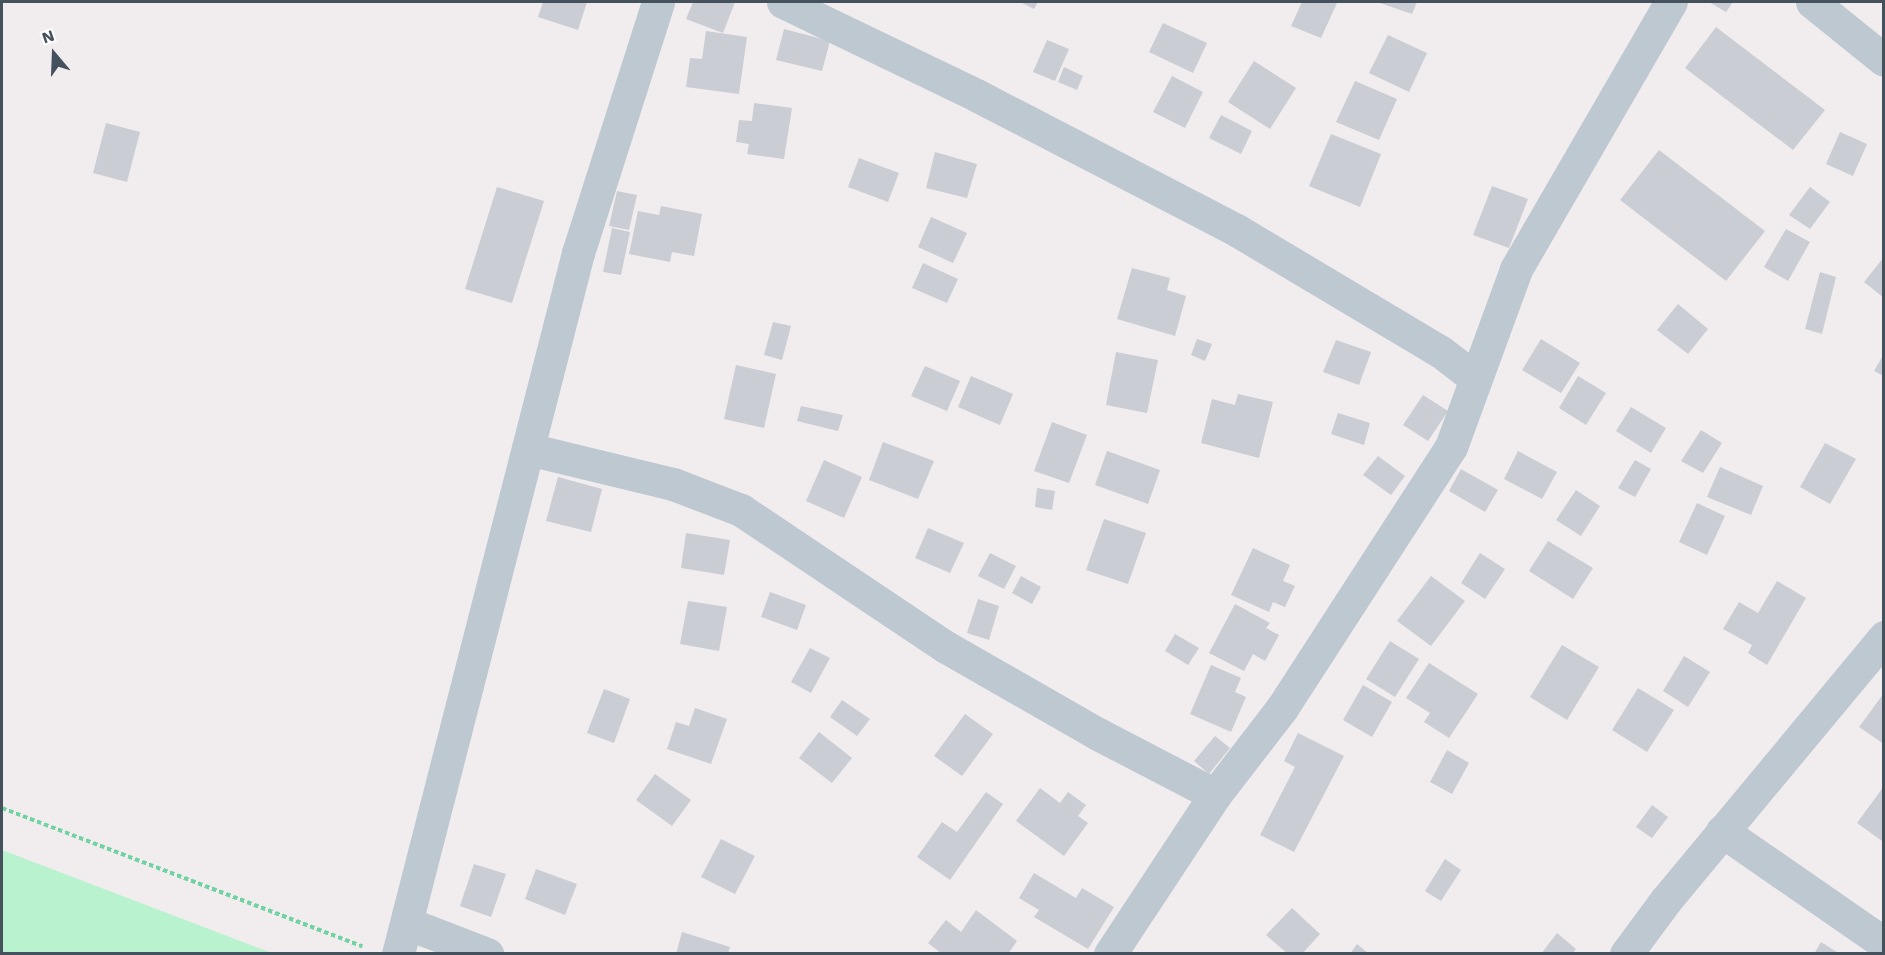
<!DOCTYPE html>
<style>
body{margin:0}
#map{position:relative;width:1885px;height:955px;overflow:hidden;background:#f1edee;font-family:"Work Sans",sans-serif}
div>[style]{position:absolute}
.green>*{inset:0;background:#b8f2ce}
.building>*{inset:0;background:#cacdd3}
.path>*{height:4px;margin-top:-2px;transform-origin:0;background:repeating-linear-gradient(90deg,#6ed3a0 0 4.5px,transparent 0 7.5px)}
.minor>*{height:33px;margin:-16.5px;padding:0 16.5px;transform-origin:16.5px;border-radius:16.5px;background:#bdc8d1}
span{translate:-50% -50%;white-space:nowrap;text-align:center;line-height:1.15;-webkit-text-stroke:5px #fff;paint-order:stroke}
.frame{position:absolute;inset:0;border:3px solid #45515d;pointer-events:none}
.north{position:absolute;left:24px;top:24px;width:60px;height:60px;-webkit-text-stroke:4px #fff;paint-order:stroke;rotate:341deg;font-size:16px;font-weight:700;line-height:24px;text-align:center;color:#45515d}
.north::after{content:'';display:block;margin:auto;width:21px;height:27px;background:#45515d;clip-path:polygon(50% 0,100% 100%,50% 72%,0 100%)}
</style>
<div id="map">
<div class="green">
<div style="clip-path:polygon(2px 850px,272px 953px,2px 953px)"></div>
</div>
<div class="building">
<div style="clip-path:polygon(543px 2px,587px 2px,578px 30px,538px 17px)"></div>
<div style="clip-path:polygon(693px 2px,735px 2px,723px 33px,686px 19px)"></div>
<div style="clip-path:polygon(1020px 2px,1038px 2px,1034px 9px)"></div>
<div style="clip-path:polygon(1302px 2px,1337px 3px,1321px 38px,1291px 26px)"></div>
<div style="clip-path:polygon(1377px 2px,1417px 2px,1412px 14px)"></div>
<div style="clip-path:polygon(1709px 2px,1733px 2px,1726px 12px)"></div>
<div style="clip-path:polygon(1163px 23px,1207px 43px,1193px 73px,1149px 52px)"></div>
<div style="clip-path:polygon(1716px 27px,1825px 110px,1793px 150px,1685px 68px)"></div>
<div style="clip-path:polygon(784px 29px,830px 41px,822px 71px,776px 60px)"></div>
<div style="clip-path:polygon(706px 31px,747px 37px,739px 94px,686px 87px,690px 58px,702px 59px)"></div>
<div style="clip-path:polygon(1388px 35px,1427px 53px,1409px 92px,1369px 73px)"></div>
<div style="clip-path:polygon(1047px 40px,1069px 49px,1055px 81px,1033px 72px)"></div>
<div style="clip-path:polygon(1254px 61px,1296px 88px,1270px 129px,1228px 102px)"></div>
<div style="clip-path:polygon(1064px 67px,1083px 76px,1077px 90px,1058px 82px)"></div>
<div style="clip-path:polygon(1172px 76px,1203px 92px,1185px 128px,1153px 112px)"></div>
<div style="clip-path:polygon(1355px 81px,1397px 99px,1379px 140px,1336px 122px)"></div>
<div style="clip-path:polygon(754px 103px,792px 108px,784px 159px,747px 154px,749px 144px,736px 142px,739px 120px,752px 121px)"></div>
<div style="clip-path:polygon(1221px 115px,1252px 131px,1241px 154px,1209px 138px)"></div>
<div style="clip-path:polygon(106px 123px,140px 132px,127px 182px,93px 173px)"></div>
<div style="clip-path:polygon(1840px 132px,1867px 144px,1853px 176px,1826px 164px)"></div>
<div style="clip-path:polygon(1331px 134px,1381px 154px,1360px 207px,1309px 186px)"></div>
<div style="clip-path:polygon(1659px 150px,1765px 231px,1726px 281px,1620px 200px)"></div>
<div style="clip-path:polygon(935px 152px,977px 164px,967px 198px,926px 188px)"></div>
<div style="clip-path:polygon(859px 158px,899px 173px,888px 202px,848px 187px)"></div>
<div style="clip-path:polygon(1492px 186px,1528px 199px,1509px 248px,1473px 235px)"></div>
<div style="clip-path:polygon(497px 187px,544px 201px,512px 303px,465px 289px)"></div>
<div style="clip-path:polygon(1810px 187px,1830px 202px,1810px 229px,1789px 215px)"></div>
<div style="clip-path:polygon(617px 191px,637px 195px,629px 230px,609px 226px)"></div>
<div style="clip-path:polygon(661px 206px,702px 214px,694px 256px,672px 252px,670px 262px,629px 254px,638px 211px,659px 215px)"></div>
<div style="clip-path:polygon(931px 217px,967px 233px,953px 263px,918px 247px)"></div>
<div style="clip-path:polygon(612px 228px,630px 232px,621px 275px,603px 272px)"></div>
<div style="clip-path:polygon(1786px 229px,1810px 242px,1788px 281px,1764px 267px)"></div>
<div style="clip-path:polygon(1884px 257px,1884px 298px,1864px 282px)"></div>
<div style="clip-path:polygon(923px 263px,958px 279px,947px 303px,912px 288px)"></div>
<div style="clip-path:polygon(1132px 268px,1170px 278px,1167px 290px,1186px 296px,1175px 336px,1117px 319px)"></div>
<div style="clip-path:polygon(1820px 272px,1836px 277px,1822px 334px,1805px 329px)"></div>
<div style="clip-path:polygon(1678px 304px,1708px 329px,1688px 354px,1657px 330px)"></div>
<div style="clip-path:polygon(773px 322px,791px 326px,782px 360px,764px 355px)"></div>
<div style="clip-path:polygon(1197px 339px,1212px 344px,1205px 361px,1191px 355px)"></div>
<div style="clip-path:polygon(1541px 339px,1580px 363px,1561px 393px,1522px 370px)"></div>
<div style="clip-path:polygon(1336px 340px,1371px 352px,1359px 385px,1323px 372px)"></div>
<div style="clip-path:polygon(1116px 352px,1158px 360px,1147px 413px,1106px 405px)"></div>
<div style="clip-path:polygon(1884px 354px,1884px 376px,1874px 371px)"></div>
<div style="clip-path:polygon(736px 365px,776px 374px,764px 428px,724px 419px)"></div>
<div style="clip-path:polygon(925px 366px,960px 381px,947px 411px,911px 396px)"></div>
<div style="clip-path:polygon(971px 376px,1013px 394px,1000px 425px,958px 407px)"></div>
<div style="clip-path:polygon(1578px 376px,1606px 393px,1586px 425px,1559px 408px)"></div>
<div style="clip-path:polygon(1238px 394px,1273px 402px,1259px 458px,1201px 443px,1212px 399px,1235px 405px)"></div>
<div style="clip-path:polygon(1423px 395px,1448px 411px,1428px 441px,1403px 425px)"></div>
<div style="clip-path:polygon(801px 406px,843px 415px,838px 431px,797px 421px)"></div>
<div style="clip-path:polygon(1631px 407px,1666px 428px,1651px 453px,1616px 431px)"></div>
<div style="clip-path:polygon(1338px 413px,1370px 423px,1364px 445px,1331px 434px)"></div>
<div style="clip-path:polygon(1052px 422px,1087px 435px,1069px 483px,1034px 471px)"></div>
<div style="clip-path:polygon(1701px 430px,1722px 443px,1703px 473px,1681px 461px)"></div>
<div style="clip-path:polygon(883px 442px,934px 461px,918px 499px,869px 480px)"></div>
<div style="clip-path:polygon(1825px 443px,1856px 459px,1830px 504px,1800px 487px)"></div>
<div style="clip-path:polygon(1107px 451px,1160px 470px,1148px 504px,1095px 485px)"></div>
<div style="clip-path:polygon(1518px 451px,1557px 472px,1542px 499px,1504px 479px)"></div>
<div style="clip-path:polygon(1378px 456px,1405px 476px,1391px 495px,1363px 475px)"></div>
<div style="clip-path:polygon(824px 460px,862px 477px,844px 518px,806px 501px)"></div>
<div style="clip-path:polygon(1635px 460px,1651px 469px,1635px 497px,1618px 488px)"></div>
<div style="clip-path:polygon(1720px 467px,1763px 486px,1751px 515px,1707px 497px)"></div>
<div style="clip-path:polygon(1461px 469px,1498px 490px,1485px 512px,1449px 491px)"></div>
<div style="clip-path:polygon(558px 477px,602px 489px,591px 532px,546px 521px)"></div>
<div style="clip-path:polygon(1037px 488px,1055px 491px,1052px 510px,1035px 507px)"></div>
<div style="clip-path:polygon(1576px 490px,1600px 506px,1581px 536px,1556px 520px)"></div>
<div style="clip-path:polygon(1697px 503px,1725px 516px,1707px 555px,1679px 542px)"></div>
<div style="clip-path:polygon(1104px 519px,1146px 533px,1128px 584px,1086px 570px)"></div>
<div style="clip-path:polygon(928px 528px,964px 543px,950px 573px,915px 558px)"></div>
<div style="clip-path:polygon(686px 533px,730px 540px,724px 575px,681px 568px)"></div>
<div style="clip-path:polygon(1548px 541px,1593px 568px,1573px 599px,1529px 571px)"></div>
<div style="clip-path:polygon(1253px 548px,1290px 565px,1283px 581px,1295px 586px,1285px 607px,1273px 602px,1269px 612px,1231px 595px)"></div>
<div style="clip-path:polygon(990px 553px,1016px 566px,1004px 589px,978px 576px)"></div>
<div style="clip-path:polygon(1480px 553px,1505px 569px,1485px 599px,1461px 583px)"></div>
<div style="clip-path:polygon(1021px 576px,1041px 587px,1032px 604px,1012px 593px)"></div>
<div style="clip-path:polygon(1431px 576px,1465px 601px,1431px 646px,1397px 621px)"></div>
<div style="clip-path:polygon(1777px 581px,1806px 598px,1767px 665px,1748px 653px,1752px 645px,1723px 629px,1739px 602px,1758px 613px)"></div>
<div style="clip-path:polygon(770px 592px,806px 605px,797px 630px,761px 617px)"></div>
<div style="clip-path:polygon(978px 599px,999px 606px,989px 640px,967px 633px)"></div>
<div style="clip-path:polygon(688px 601px,727px 607px,719px 651px,680px 644px)"></div>
<div style="clip-path:polygon(1235px 604px,1270px 623px,1266px 628px,1279px 635px,1265px 661px,1253px 654px,1244px 671px,1209px 653px)"></div>
<div style="clip-path:polygon(1175px 634px,1199px 648px,1188px 665px,1165px 651px)"></div>
<div style="clip-path:polygon(1390px 641px,1419px 659px,1395px 697px,1366px 679px)"></div>
<div style="clip-path:polygon(1562px 645px,1599px 667px,1567px 720px,1530px 697px)"></div>
<div style="clip-path:polygon(810px 648px,830px 658px,811px 693px,791px 682px)"></div>
<div style="clip-path:polygon(1684px 656px,1710px 672px,1688px 707px,1663px 691px)"></div>
<div style="clip-path:polygon(1429px 663px,1478px 694px,1449px 738px,1424px 722px,1430px 713px,1406px 698px)"></div>
<div style="clip-path:polygon(1211px 665px,1241px 678px,1235px 692px,1246px 697px,1231px 732px,1190px 714px)"></div>
<div style="clip-path:polygon(1363px 685px,1392px 702px,1372px 737px,1343px 720px)"></div>
<div style="clip-path:polygon(1638px 688px,1674px 710px,1647px 752px,1612px 730px)"></div>
<div style="clip-path:polygon(604px 689px,630px 699px,614px 743px,587px 733px)"></div>
<div style="clip-path:polygon(1884px 693px,1884px 744px,1859px 727px)"></div>
<div style="clip-path:polygon(842px 700px,870px 719px,857px 736px,830px 717px)"></div>
<div style="clip-path:polygon(695px 708px,727px 719px,711px 764px,667px 749px,676px 722px,689px 726px)"></div>
<div style="clip-path:polygon(965px 714px,993px 734px,962px 776px,934px 756px)"></div>
<div style="clip-path:polygon(819px 732px,852px 758px,832px 783px,799px 758px)"></div>
<div style="clip-path:polygon(1298px 733px,1344px 756px,1294px 852px,1260px 835px,1295px 767px,1284px 761px)"></div>
<div style="clip-path:polygon(1215px 736px,1230px 748px,1209px 774px,1194px 761px)"></div>
<div style="clip-path:polygon(1447px 750px,1469px 763px,1452px 794px,1430px 782px)"></div>
<div style="clip-path:polygon(655px 774px,691px 800px,672px 826px,636px 800px)"></div>
<div style="clip-path:polygon(1884px 786px,1884px 840px,1882px 841px,1857px 823px)"></div>
<div style="clip-path:polygon(1040px 788px,1060px 803px,1068px 792px,1086px 805px,1078px 816px,1088px 823px,1064px 856px,1016px 821px)"></div>
<div style="clip-path:polygon(986px 792px,1003px 804px,950px 880px,917px 857px,942px 822px,957px 832px)"></div>
<div style="clip-path:polygon(1652px 805px,1668px 817px,1652px 838px,1636px 827px)"></div>
<div style="clip-path:polygon(721px 839px,755px 856px,735px 894px,701px 877px)"></div>
<div style="clip-path:polygon(1445px 859px,1461px 870px,1441px 901px,1425px 891px)"></div>
<div style="clip-path:polygon(474px 864px,506px 874px,491px 917px,460px 906px)"></div>
<div style="clip-path:polygon(536px 869px,577px 884px,565px 915px,525px 899px)"></div>
<div style="clip-path:polygon(1034px 873px,1076px 898px,1082px 888px,1114px 907px,1088px 949px,1034px 917px,1039px 910px,1019px 898px)"></div>
<div style="clip-path:polygon(1292px 908px,1320px 934px,1302px 954px,1288px 954px,1266px 935px)"></div>
<div style="clip-path:polygon(976px 910px,1017px 941px,1008px 954px,942px 954px,928px 943px,946px 920px,961px 932px)"></div>
<div style="clip-path:polygon(682px 932px,730px 947px,728px 954px,676px 954px)"></div>
<div style="clip-path:polygon(1557px 933px,1576px 949px,1572px 954px,1541px 954px)"></div>
<div style="clip-path:polygon(1821px 942px,1840px 954px,1814px 954px)"></div>
<div style="clip-path:polygon(1357px 944px,1369px 954px,1350px 954px)"></div>
</div>
<div class="path">
<div style="left:2px;top:808px;width:386px;rotate:21deg"></div>
</div>
<div class="minor">
<div style="left:783px;top:2px;width:216px;rotate:25.7deg"></div>
<div style="left:978px;top:96px;width:293px;rotate:27.4deg"></div>
<div style="left:1238px;top:231px;width:236px;rotate:30.8deg"></div>
<div style="left:1441px;top:352px;width:43px;rotate:37.4deg"></div>
<div style="left:1812px;top:2px;width:92px;rotate:38.9deg"></div>
<div style="left:528px;top:449px;width:149px;rotate:13.6deg"></div>
<div style="left:673px;top:484px;width:73px;rotate:20.9deg"></div>
<div style="left:741px;top:510px;width:247px;rotate:33.8deg"></div>
<div style="left:946px;top:647px;width:175px;rotate:29.8deg"></div>
<div style="left:1098px;top:734px;width:132px;rotate:27.5deg"></div>
<div style="left:1722px;top:831px;width:197px;rotate:34.7deg"></div>
<div style="left:409px;top:924px;width:84px;rotate:21deg"></div>
<div style="left:398px;top:954px;width:724px;rotate:-75.6deg"></div>
<div style="left:578px;top:253px;width:263px;rotate:-72.3deg"></div>
<div style="left:1110px;top:954px;width:191px;rotate:-56.6deg"></div>
<div style="left:1215px;top:795px;width:110px;rotate:-52.4deg"></div>
<div style="left:1282px;top:708px;width:311px;rotate:-57.1deg"></div>
<div style="left:1451px;top:447px;width:189px;rotate:-69.9deg"></div>
<div style="left:1516px;top:269px;width:309px;rotate:-59.9deg"></div>
<div style="left:1626px;top:954px;width:67px;rotate:-53.5deg"></div>
<div style="left:1666px;top:900px;width:342px;rotate:-50.3deg"></div>
</div>
<div class="frame"></div>
<div class="north">N</div>
</div>
